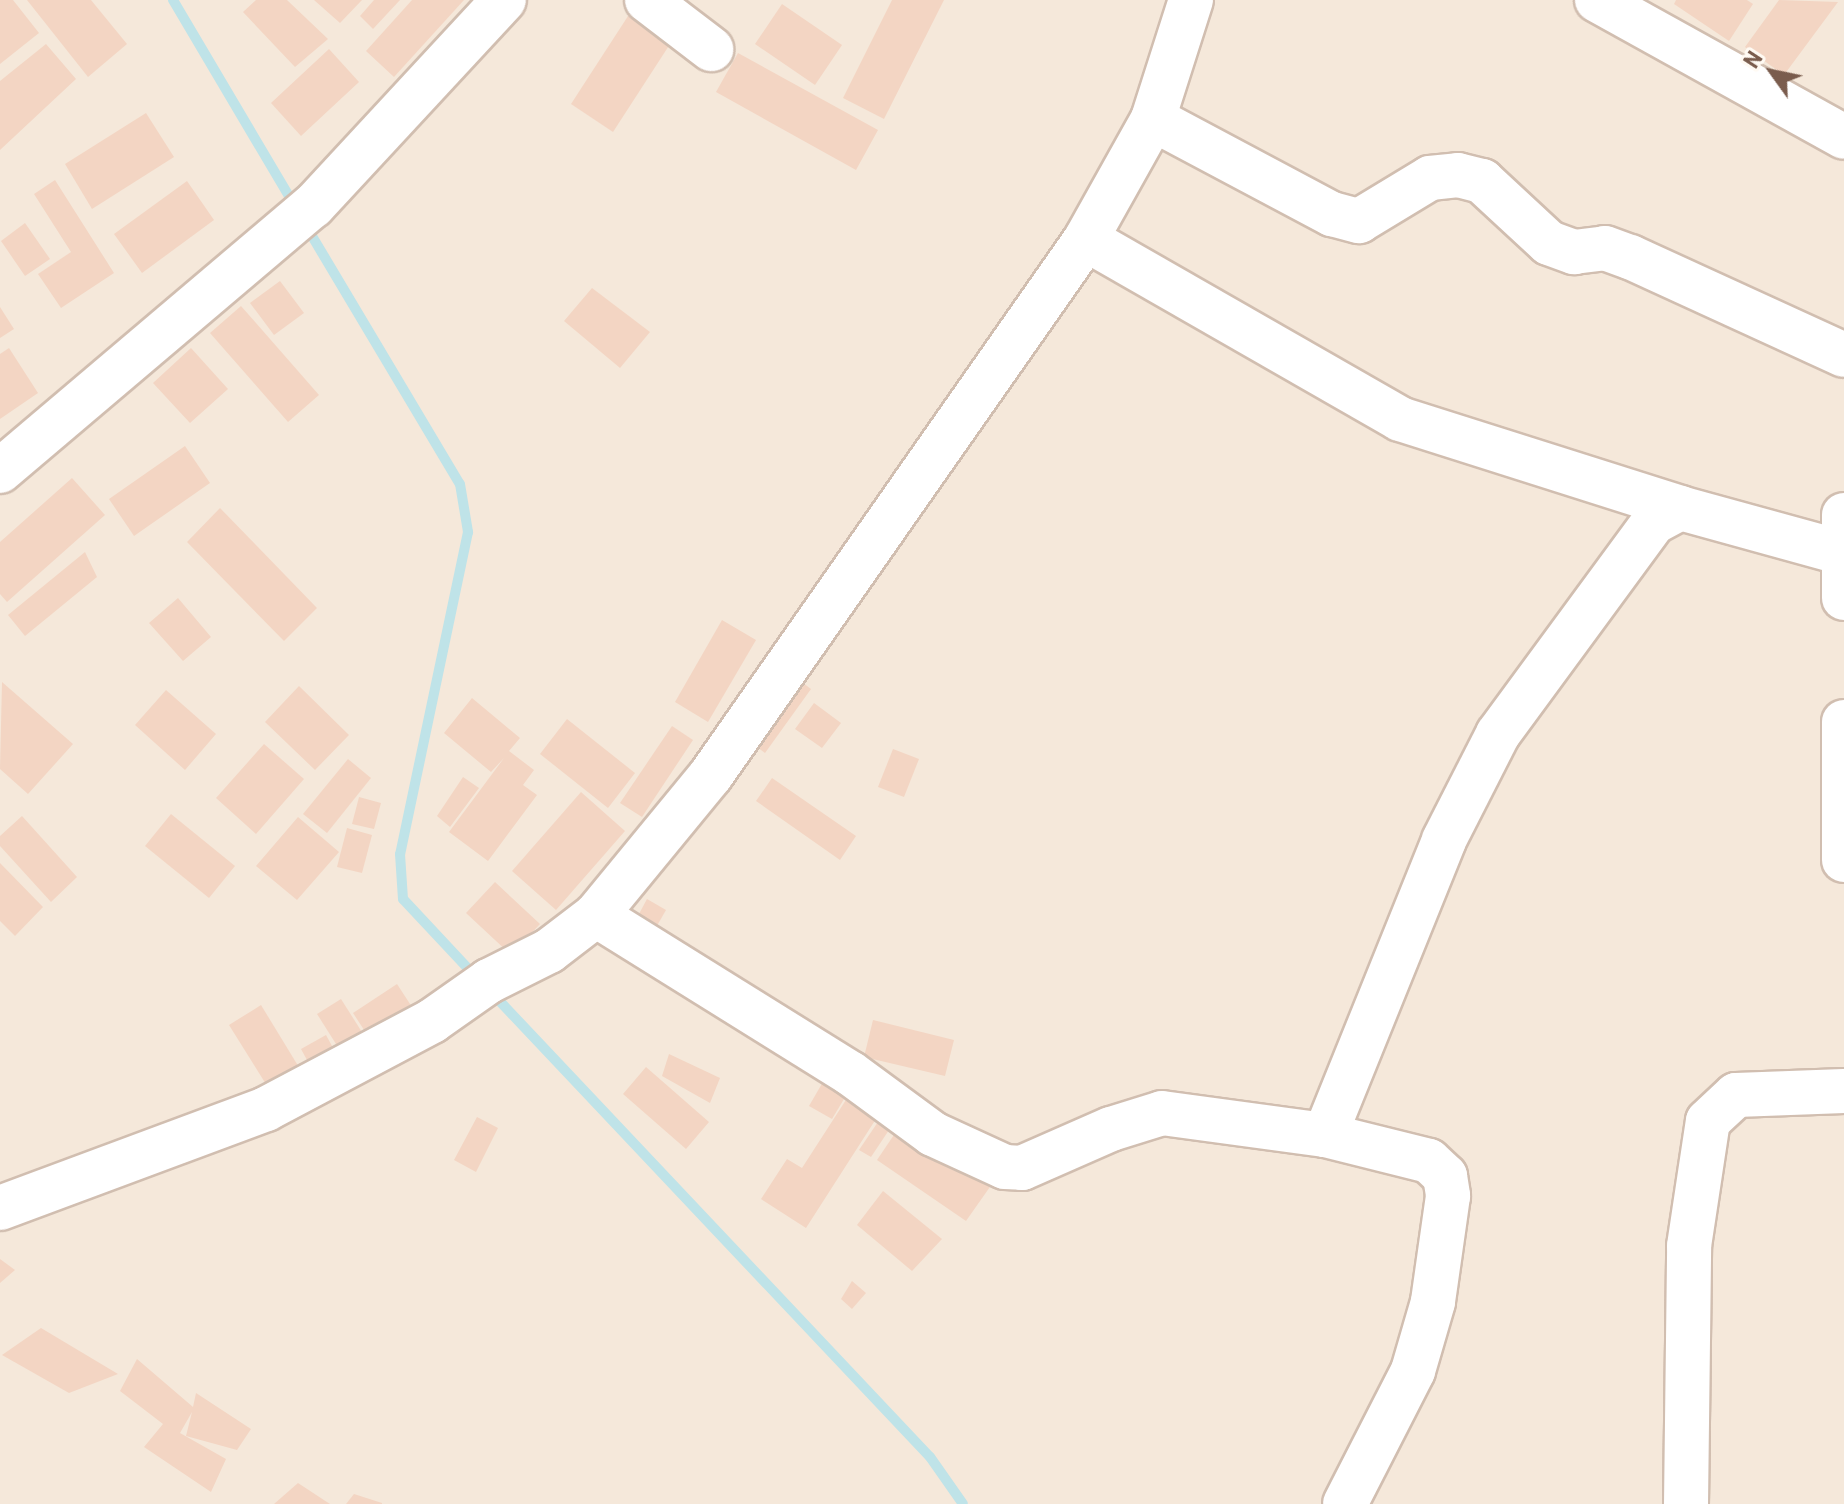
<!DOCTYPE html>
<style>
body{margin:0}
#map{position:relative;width:1844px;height:1504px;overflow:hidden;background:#fdf6ec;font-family:Barlow,sans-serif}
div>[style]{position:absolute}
.residential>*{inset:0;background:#f5e8da}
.stream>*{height:10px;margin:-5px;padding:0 5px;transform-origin:5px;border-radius:5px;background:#bfe3e8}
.building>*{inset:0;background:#f3d5c3}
.roads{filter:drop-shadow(2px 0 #d1beb0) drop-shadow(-2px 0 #d1beb0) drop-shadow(0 2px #d1beb0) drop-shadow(0 -2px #d1beb0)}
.minor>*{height:44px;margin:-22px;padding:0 22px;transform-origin:22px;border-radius:22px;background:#fff}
span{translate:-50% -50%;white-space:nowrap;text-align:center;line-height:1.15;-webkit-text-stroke:8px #fffaf3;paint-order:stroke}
.north{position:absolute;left:1732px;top:32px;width:80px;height:80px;-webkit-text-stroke:6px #fffaf3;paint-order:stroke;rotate:303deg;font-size:22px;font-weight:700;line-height:32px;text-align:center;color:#7a5c4d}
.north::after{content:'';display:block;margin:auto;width:28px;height:36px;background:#7a5c4d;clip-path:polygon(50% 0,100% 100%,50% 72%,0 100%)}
</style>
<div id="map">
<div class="residential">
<div style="clip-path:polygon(0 0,1844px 0,1844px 1504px,0 1504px)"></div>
</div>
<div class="stream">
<div style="left:173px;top:0;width:242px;rotate:59.4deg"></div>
<div style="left:306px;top:226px;width:300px;rotate:59.2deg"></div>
<div style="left:460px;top:484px;width:49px;rotate:80.5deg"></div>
<div style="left:468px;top:532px;width:329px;rotate:101.9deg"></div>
<div style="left:400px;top:854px;width:45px;rotate:86.2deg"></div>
<div style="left:403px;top:899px;width:108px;rotate:46.9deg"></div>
<div style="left:491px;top:992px;width:639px;rotate:46.65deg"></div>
<div style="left:930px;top:1457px;width:57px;rotate:54.9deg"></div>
</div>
<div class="building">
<div style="clip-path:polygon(0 0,13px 0,39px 33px,0 64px)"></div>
<div style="clip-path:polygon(27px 0,91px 0,127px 44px,88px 77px)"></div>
<div style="clip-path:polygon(256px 0,287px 0,328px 39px,295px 67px,243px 12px)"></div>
<div style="clip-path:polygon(314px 0,362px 0,340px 23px)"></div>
<div style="clip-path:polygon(374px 0,400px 0,373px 29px,360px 16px)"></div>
<div style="clip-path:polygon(412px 0,464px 0,394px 77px,366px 51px)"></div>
<div style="clip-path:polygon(892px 0,944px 0,884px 119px,843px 98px)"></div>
<div style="clip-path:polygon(1676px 0,1747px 0,1753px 4px,1729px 41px,1674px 4px)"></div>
<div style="clip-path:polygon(1779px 0,1838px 2px,1784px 75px,1745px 47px)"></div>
<div style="clip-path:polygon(782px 4px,842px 45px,815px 85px,755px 44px)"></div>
<div style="clip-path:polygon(630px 13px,672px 41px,613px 132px,571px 104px)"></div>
<div style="clip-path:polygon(46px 44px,76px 79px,0 150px,0 81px)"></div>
<div style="clip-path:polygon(329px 49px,359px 82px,301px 136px,271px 103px)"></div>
<div style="clip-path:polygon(738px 53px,878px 130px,856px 170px,716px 92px)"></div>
<div style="clip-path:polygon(146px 113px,174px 157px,92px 209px,65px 164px)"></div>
<div style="clip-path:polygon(55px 180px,114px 273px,61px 308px,38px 274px,71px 252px,34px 194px)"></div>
<div style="clip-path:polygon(187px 181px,214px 220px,142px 273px,114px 234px)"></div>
<div style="clip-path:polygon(25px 223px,50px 259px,25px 276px,1px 241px)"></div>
<div style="clip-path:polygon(280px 281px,304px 313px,274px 335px,250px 303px)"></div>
<div style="clip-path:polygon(592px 288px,650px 332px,620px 368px,564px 321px)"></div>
<div style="clip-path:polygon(241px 306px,319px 395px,288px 422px,210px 333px)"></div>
<div style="clip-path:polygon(0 307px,14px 329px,0 338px)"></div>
<div style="clip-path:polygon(9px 348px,38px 393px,0 419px,0 354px)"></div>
<div style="clip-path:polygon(191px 348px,228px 389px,190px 423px,153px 383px)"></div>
<div style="clip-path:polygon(185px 446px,210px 483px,134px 536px,109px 499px)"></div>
<div style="clip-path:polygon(72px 478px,105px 515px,7px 602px,0 594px,0 542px)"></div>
<div style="clip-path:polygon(220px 508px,317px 608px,284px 641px,187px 542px)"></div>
<div style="clip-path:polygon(85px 552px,97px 577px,25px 636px,8px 615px)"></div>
<div style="clip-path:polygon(178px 598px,211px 637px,183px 661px,149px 623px)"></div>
<div style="clip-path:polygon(722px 620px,756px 640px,708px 722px,675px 702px)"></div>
<div style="clip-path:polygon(795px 677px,811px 689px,765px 753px,749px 741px)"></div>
<div style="clip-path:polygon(2px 682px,73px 744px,28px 794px,0 769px)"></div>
<div style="clip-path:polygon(299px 686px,349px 735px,315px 770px,265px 722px)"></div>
<div style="clip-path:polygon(166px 690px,216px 734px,185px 770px,135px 725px)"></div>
<div style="clip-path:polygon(472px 698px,520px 738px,509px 751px,534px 770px,523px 785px,537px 795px,488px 861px,449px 832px,504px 758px,491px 772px,444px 733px)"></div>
<div style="clip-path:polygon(814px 703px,841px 723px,822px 748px,795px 729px)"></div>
<div style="clip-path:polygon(567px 719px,635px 773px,608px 808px,540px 754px)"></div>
<div style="clip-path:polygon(672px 726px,693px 740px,642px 817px,620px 803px)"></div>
<div style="clip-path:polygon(264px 744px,304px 779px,256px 834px,216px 798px)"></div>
<div style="clip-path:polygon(893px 749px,919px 759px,904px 797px,878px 787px)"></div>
<div style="clip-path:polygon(348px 759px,371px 778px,327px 833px,303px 814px)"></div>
<div style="clip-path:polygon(463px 777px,479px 788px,450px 827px,437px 816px)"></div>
<div style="clip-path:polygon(772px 778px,856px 836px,840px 860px,756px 801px)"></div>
<div style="clip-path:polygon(581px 792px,625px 831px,556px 910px,512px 871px)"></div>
<div style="clip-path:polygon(359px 797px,381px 803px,374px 829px,352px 824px)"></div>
<div style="clip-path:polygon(171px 814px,235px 866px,209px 898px,145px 846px)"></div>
<div style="clip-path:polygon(22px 816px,77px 877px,51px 902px,0 846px,0 836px)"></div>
<div style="clip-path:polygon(298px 817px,339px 852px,297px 900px,256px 866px)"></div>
<div style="clip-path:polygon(347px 828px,372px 835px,362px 873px,337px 867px)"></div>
<div style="clip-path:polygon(0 863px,43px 907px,15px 936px,0 921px)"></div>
<div style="clip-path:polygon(495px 882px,540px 924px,511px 955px,466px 913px)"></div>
<div style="clip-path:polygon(647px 899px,666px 910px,650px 938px,632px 927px)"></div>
<div style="clip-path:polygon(397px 984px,412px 1007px,368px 1036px,353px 1013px)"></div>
<div style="clip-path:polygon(341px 999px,367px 1040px,343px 1055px,317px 1014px)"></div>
<div style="clip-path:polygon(261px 1005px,300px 1069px,269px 1089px,229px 1025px)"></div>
<div style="clip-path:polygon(873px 1020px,954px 1040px,945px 1076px,864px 1057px)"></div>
<div style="clip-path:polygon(326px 1035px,338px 1057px,313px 1071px,301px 1049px)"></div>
<div style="clip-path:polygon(669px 1054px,720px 1078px,710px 1103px,662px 1076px)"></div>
<div style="clip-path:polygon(646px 1067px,709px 1122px,686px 1149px,623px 1094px)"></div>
<div style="clip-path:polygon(827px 1075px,850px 1089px,832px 1119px,809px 1106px)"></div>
<div style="clip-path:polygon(853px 1089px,883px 1108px,806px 1228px,761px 1199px,787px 1159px,802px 1168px)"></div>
<div style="clip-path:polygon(884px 1113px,895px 1121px,871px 1157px,859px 1150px)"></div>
<div style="clip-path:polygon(477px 1117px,498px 1128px,476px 1172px,454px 1160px)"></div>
<div style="clip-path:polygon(902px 1123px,992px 1184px,966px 1221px,877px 1160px)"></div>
<div style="clip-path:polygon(883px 1191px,942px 1239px,912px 1271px,857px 1225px)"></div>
<div style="clip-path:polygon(0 1259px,15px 1270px,0 1283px)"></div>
<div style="clip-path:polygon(852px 1281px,866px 1293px,852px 1309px,841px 1299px)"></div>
<div style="clip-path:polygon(41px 1328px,118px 1374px,69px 1393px,2px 1355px)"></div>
<div style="clip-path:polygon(137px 1359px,193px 1407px,196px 1393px,251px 1429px,237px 1450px,186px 1436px,192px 1412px,180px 1433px,226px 1459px,211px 1492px,144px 1447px,163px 1424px,120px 1391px)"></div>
<div style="clip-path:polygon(298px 1483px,330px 1504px,274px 1504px)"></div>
<div style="clip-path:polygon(354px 1494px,382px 1503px,382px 1504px,346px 1504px)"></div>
</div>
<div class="roads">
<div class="minor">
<div style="left:647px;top:0;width:81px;rotate:37.4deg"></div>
<div style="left:1597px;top:0;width:282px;rotate:29deg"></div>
<div style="left:1153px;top:119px;width:203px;rotate:28deg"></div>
<div style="left:1332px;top:214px;width:28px;rotate:15deg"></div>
<div style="left:1359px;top:221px;width:83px;rotate:-31.2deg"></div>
<div style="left:1430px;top:178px;width:28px;rotate:-6deg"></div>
<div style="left:1458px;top:175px;width:25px;rotate:14deg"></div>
<div style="left:1482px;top:181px;width:91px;rotate:42.8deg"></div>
<div style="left:1549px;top:243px;width:27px;rotate:20deg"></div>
<div style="left:1574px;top:252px;width:31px;rotate:-7deg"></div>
<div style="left:1605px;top:248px;width:27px;rotate:20deg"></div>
<div style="left:1630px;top:257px;width:235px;rotate:24.6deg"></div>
<div style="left:1086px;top:239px;width:362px;rotate:29.8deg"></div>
<div style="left:1400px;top:419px;width:294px;rotate:17.6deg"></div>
<div style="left:0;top:471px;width:410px;rotate:-40.3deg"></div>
<div style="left:313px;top:206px;width:281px;rotate:-47.2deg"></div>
<div style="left:1844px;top:515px;width:83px;rotate:90deg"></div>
<div style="left:1844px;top:722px;width:138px;rotate:90deg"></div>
<div style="left:596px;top:915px;width:299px;rotate:31.9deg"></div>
<div style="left:850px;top:1073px;width:103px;rotate:36.3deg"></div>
<div style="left:933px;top:1134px;width:79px;rotate:24.6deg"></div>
<div style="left:1005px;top:1167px;width:17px;rotate:3deg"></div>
<div style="left:1022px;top:1168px;width:97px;rotate:-23.7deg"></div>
<div style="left:1111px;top:1129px;width:53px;rotate:-17.4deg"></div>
<div style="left:1162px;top:1113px;width:164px;rotate:7.7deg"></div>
<div style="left:1325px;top:1135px;width:318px;rotate:-68deg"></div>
<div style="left:1444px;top:840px;width:119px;rotate:-63deg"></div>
<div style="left:1498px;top:734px;width:263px;rotate:-53.7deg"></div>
<div style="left:1654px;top:522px;width:30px;rotate:-28deg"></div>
<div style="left:1680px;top:508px;width:169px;rotate:15.4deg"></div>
<div style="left:1325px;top:1135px;width:107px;rotate:14deg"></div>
<div style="left:1429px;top:1161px;width:22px;rotate:43deg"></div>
<div style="left:1445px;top:1176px;width:20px;rotate:81deg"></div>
<div style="left:1448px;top:1196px;width:107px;rotate:98.1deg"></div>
<div style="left:1433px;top:1302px;width:72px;rotate:106.2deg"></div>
<div style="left:1413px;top:1371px;width:149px;rotate:117.1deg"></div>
<div style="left:0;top:1208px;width:284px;rotate:-20.4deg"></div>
<div style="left:266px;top:1109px;width:188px;rotate:-27.9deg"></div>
<div style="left:432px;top:1021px;width:70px;rotate:-35.1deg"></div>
<div style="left:489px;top:981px;width:67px;rotate:-26.6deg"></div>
<div style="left:549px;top:951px;width:59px;rotate:-37.5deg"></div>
<div style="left:596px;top:915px;width:181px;rotate:-50.6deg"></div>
<div style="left:711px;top:775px;width:654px;rotate:-55.02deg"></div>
<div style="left:1086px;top:239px;width:137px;rotate:-60.8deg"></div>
<div style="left:1153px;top:119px;width:125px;rotate:-72.3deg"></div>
<div style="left:1686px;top:1504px;width:258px;rotate:-89.3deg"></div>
<div style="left:1689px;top:1246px;width:126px;rotate:-81.4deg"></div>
<div style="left:1708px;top:1121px;width:38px;rotate:-43deg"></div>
<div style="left:1736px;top:1095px;width:108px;rotate:-2.1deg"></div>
</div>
</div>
<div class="north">N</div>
</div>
